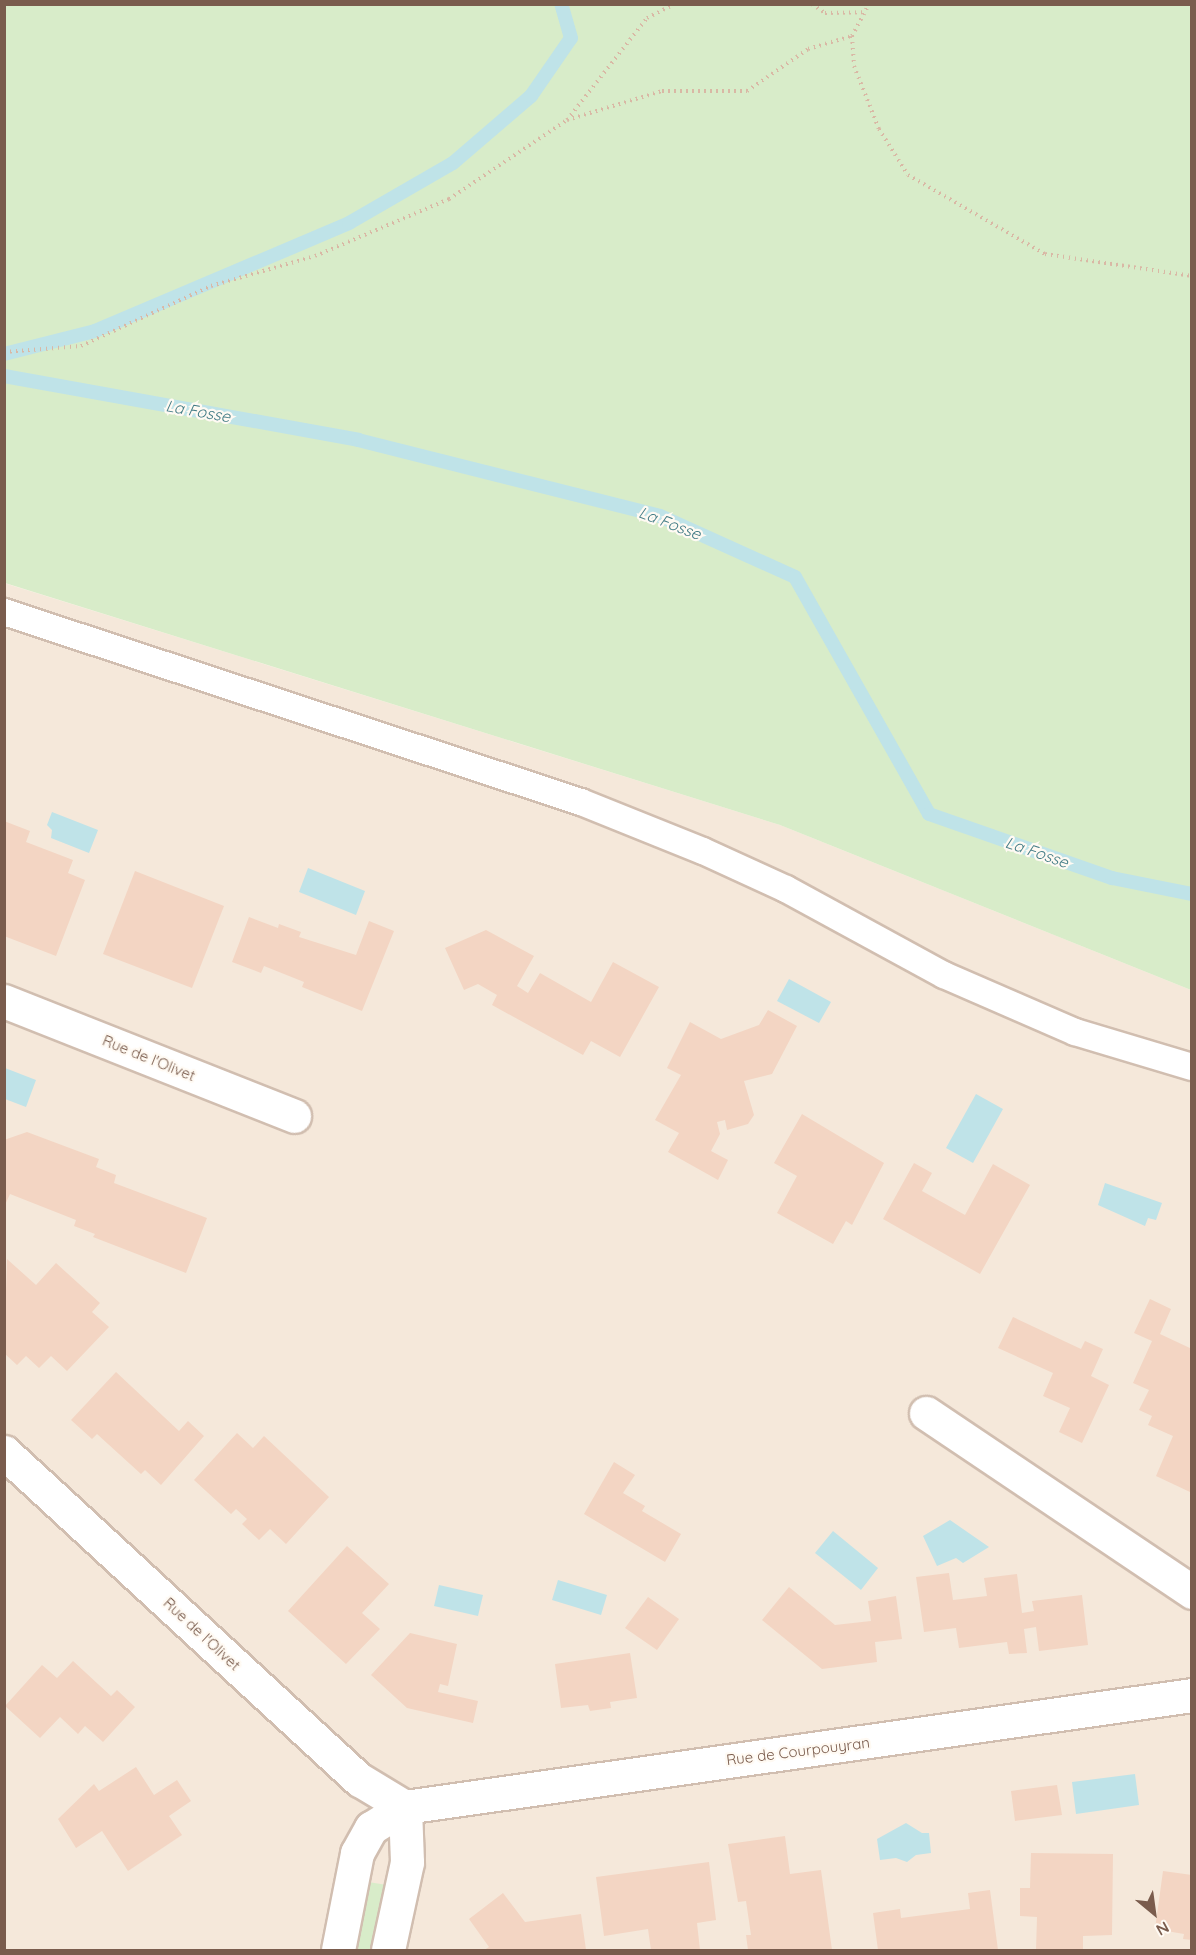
<!DOCTYPE html>
<style>
body{margin:0}
#map{position:relative;width:1196px;height:1955px;overflow:hidden;background:#fdf6ec;font-family:Quicksand,sans-serif}
div>[style]{position:absolute}
.residential>*{inset:0;background:#f5e8da}
.green>*{inset:0;background:#d8ecc9}
.water>*{inset:0;background:#bfe3e8}
.stream>*{height:14px;margin:-7px;padding:0 7px;transform-origin:7px;border-radius:7px;background:#bfe3e8}
.building>*{inset:0;background:#f3d5c3}
.path>*{height:4px;margin-top:-2px;transform-origin:0;background:repeating-linear-gradient(90deg,#d9b8a5 0 1.5px,transparent 0 6px)}
.roads{filter:drop-shadow(2px 0 #d1beb0) drop-shadow(-2px 0 #d1beb0) drop-shadow(0 2px #d1beb0) drop-shadow(0 -2px #d1beb0)}
.service>*{height:26px;margin:-13px;padding:0 13px;transform-origin:13px;border-radius:13px;background:#fff}
.minor>*{height:33px;margin:-16.5px;padding:0 16.5px;transform-origin:16.5px;border-radius:16.5px;background:#fff}
span{translate:-50% -50%;white-space:nowrap;text-align:center;line-height:1.15;-webkit-text-stroke:4.5px #fffaf3;paint-order:stroke}
.street-label{font-size:15px;color:#7a5c4d}
.water-label{font-size:16px;color:#437c86;font-style:italic}
.frame{position:absolute;inset:0;border:6px solid #7a5c4d;pointer-events:none}
.north{position:absolute;left:1124px;top:1883px;width:60px;height:60px;-webkit-text-stroke:4px #fffaf3;paint-order:stroke;rotate:151deg;font-size:16px;font-weight:700;line-height:24px;text-align:center;color:#7a5c4d}
.north::after{content:'';display:block;margin:auto;width:21px;height:27px;background:#7a5c4d;clip-path:polygon(50% 0,100% 100%,50% 72%,0 100%)}
</style>
<div id="map">
<div class="residential">
<div style="clip-path:polygon(4px 583px,780px 825px,1191px 990px,1191px 1950px,5px 1950px)"></div>
</div>
<div class="green">
<div style="clip-path:polygon(4px 5px,1191px 5px,1191px 990px,780px 825px,5px 583px)"></div>
<div style="clip-path:polygon(362px 1881px,387px 1885px,373px 1950px,349px 1950px)"></div>
</div>
<div class="water">
<div style="clip-path:polygon(52px 812px,98px 830px,89px 853px,51px 838px,52px 830px,47px 825px)"></div>
<div style="clip-path:polygon(308px 868px,365px 891px,356px 915px,299px 892px)"></div>
<div style="clip-path:polygon(789px 979px,831px 1002px,819px 1023px,777px 1001px)"></div>
<div style="clip-path:polygon(5px 1068px,36px 1080px,26px 1107px,5px 1099px)"></div>
<div style="clip-path:polygon(976px 1094px,1003px 1109px,973px 1163px,946px 1148px)"></div>
<div style="clip-path:polygon(1105px 1183px,1162px 1203px,1156px 1220px,1148px 1218px,1145px 1226px,1098px 1205px)"></div>
<div style="clip-path:polygon(950px 1520px,989px 1547px,963px 1563px,956px 1558px,937px 1566px,923px 1536px)"></div>
<div style="clip-path:polygon(833px 1531px,878px 1568px,861px 1590px,815px 1553px)"></div>
<div style="clip-path:polygon(558px 1580px,607px 1595px,601px 1615px,552px 1600px)"></div>
<div style="clip-path:polygon(439px 1585px,483px 1595px,478px 1616px,434px 1606px)"></div>
<div style="clip-path:polygon(1135px 1774px,1139px 1805px,1076px 1814px,1072px 1782px)"></div>
<div style="clip-path:polygon(906px 1823px,922px 1833px,929px 1833px,931px 1853px,916px 1855px,907px 1862px,896px 1858px,880px 1860px,877px 1839px)"></div>
</div>
<div class="stream">
<div style="left:4px;top:354px;width:94px;rotate:-14.2deg"></div>
<div style="left:95px;top:331px;width:276px;rotate:-23deg"></div>
<div style="left:349px;top:223px;width:120px;rotate:-30deg"></div>
<div style="left:453px;top:163px;width:103px;rotate:-40.7deg"></div>
<div style="left:531px;top:96px;width:70px;rotate:-55.4deg"></div>
<div style="left:571px;top:38px;width:35px;rotate:-106deg"></div>
<div style="left:4px;top:376px;width:360px;rotate:10.2deg"></div>
<div style="left:358px;top:440px;width:311px;rotate:14.1deg"></div>
<div style="left:660px;top:516px;width:148px;rotate:24.3deg"></div>
<div style="left:795px;top:577px;width:272px;rotate:60.5deg"></div>
<div style="left:929px;top:814px;width:194px;rotate:19.3deg"></div>
<div style="left:1112px;top:878px;width:82px;rotate:11.3deg"></div>
</div>
<div class="building">
<div style="clip-path:polygon(4px 821px,30px 831px,26px 842px,73px 860px,68px 873px,85px 880px,56px 956px,4px 936px)"></div>
<div style="clip-path:polygon(135px 871px,224px 906px,192px 988px,103px 954px)"></div>
<div style="clip-path:polygon(249px 917px,278px 928px,279px 924px,301px 932px,299px 937px,356px 955px,369px 921px,394px 931px,362px 1011px,302px 987px,304px 982px,264px 966px,261px 973px,232px 962px)"></div>
<div style="clip-path:polygon(486px 930px,534px 956px,517px 986px,528px 993px,540px 973px,591px 1002px,613px 962px,659px 987px,620px 1057px,591px 1041px,583px 1055px,492px 1005px,497px 995px,478px 984px,464px 990px,445px 948px)"></div>
<div style="clip-path:polygon(768px 1010px,797px 1026px,772px 1074px,744px 1081px,754px 1115px,748px 1124px,727px 1130px,725px 1120px,717px 1122px,720px 1134px,711px 1151px,728px 1160px,718px 1180px,668px 1152px,679px 1133px,655px 1120px,681px 1075px,667px 1068px,690px 1022px,721px 1039px,759px 1025px)"></div>
<div style="clip-path:polygon(802px 1114px,884px 1163px,852px 1225px,846px 1221px,833px 1244px,777px 1213px,797px 1176px,774px 1163px)"></div>
<div style="clip-path:polygon(27px 1132px,99px 1159px,96px 1167px,116px 1175px,114px 1183px,207px 1218px,186px 1273px,93px 1237px,95px 1234px,74px 1226px,76px 1220px,10px 1194px,4px 1207px,4px 1140px)"></div>
<div style="clip-path:polygon(914px 1163px,932px 1173px,922px 1191px,965px 1215px,993px 1164px,1030px 1185px,980px 1274px,883px 1219px)"></div>
<div style="clip-path:polygon(7px 1259px,36px 1285px,56px 1263px,100px 1303px,92px 1312px,109px 1327px,67px 1371px,51px 1356px,39px 1368px,26px 1356px,17px 1365px,4px 1353px)"></div>
<div style="clip-path:polygon(1150px 1299px,1171px 1309px,1160px 1334px,1192px 1349px,1190px 1492px,1156px 1476px,1173px 1436px,1148px 1425px,1152px 1416px,1139px 1410px,1149px 1390px,1133px 1383px,1152px 1341px,1134px 1333px)"></div>
<div style="clip-path:polygon(1013px 1317px,1081px 1349px,1085px 1341px,1103px 1349px,1091px 1376px,1109px 1385px,1082px 1443px,1059px 1432px,1070px 1408px,1043px 1396px,1053px 1373px,998px 1348px)"></div>
<div style="clip-path:polygon(116px 1372px,179px 1431px,188px 1421px,204px 1436px,161px 1485px,145px 1470px,141px 1474px,97px 1434px,92px 1439px,71px 1420px)"></div>
<div style="clip-path:polygon(237px 1433px,253px 1448px,264px 1436px,329px 1497px,286px 1544px,270px 1529px,259px 1540px,242px 1524px,247px 1519px,236px 1509px,231px 1514px,194px 1480px)"></div>
<div style="clip-path:polygon(614px 1462px,635px 1475px,623px 1493px,645px 1506px,642px 1511px,681px 1534px,665px 1562px,584px 1514px)"></div>
<div style="clip-path:polygon(347px 1546px,389px 1584px,362px 1613px,380px 1629px,346px 1664px,288px 1611px)"></div>
<div style="clip-path:polygon(949px 1573px,953px 1600px,987px 1596px,984px 1578px,1017px 1574px,1022px 1613px,1034px 1611px,1032px 1601px,1082px 1595px,1088px 1645px,1039px 1651px,1036px 1627px,1024px 1629px,1027px 1653px,1009px 1654px,1007px 1642px,959px 1648px,956px 1628px,924px 1632px,916px 1577px)"></div>
<div style="clip-path:polygon(789px 1587px,835px 1625px,871px 1621px,868px 1601px,896px 1596px,902px 1639px,875px 1642px,877px 1662px,822px 1669px,762px 1620px)"></div>
<div style="clip-path:polygon(648px 1597px,679px 1619px,657px 1650px,625px 1628px)"></div>
<div style="clip-path:polygon(410px 1633px,457px 1644px,448px 1686px,440px 1684px,438px 1692px,478px 1701px,473px 1723px,407px 1708px,371px 1675px)"></div>
<div style="clip-path:polygon(630px 1653px,637px 1698px,610px 1702px,611px 1708px,590px 1711px,588px 1705px,561px 1708px,555px 1664px)"></div>
<div style="clip-path:polygon(73px 1661px,111px 1696px,117px 1690px,135px 1707px,103px 1742px,85px 1726px,78px 1734px,60px 1717px,40px 1738px,5px 1706px,42px 1665px,57px 1678px)"></div>
<div style="clip-path:polygon(136px 1767px,154px 1795px,177px 1780px,191px 1801px,169px 1816px,182px 1835px,128px 1871px,102px 1831px,76px 1848px,58px 1819px,94px 1784px,99px 1791px)"></div>
<div style="clip-path:polygon(1057px 1785px,1062px 1815px,1015px 1821px,1011px 1791px)"></div>
<div style="clip-path:polygon(785px 1836px,790px 1874px,821px 1870px,832px 1950px,748px 1950px,746px 1935px,751px 1935px,746px 1901px,738px 1902px,728px 1844px)"></div>
<div style="clip-path:polygon(1031px 1853px,1113px 1854px,1112px 1935px,1083px 1936px,1083px 1950px,1036px 1950px,1037px 1917px,1020px 1916px,1020px 1888px,1030px 1888px)"></div>
<div style="clip-path:polygon(709px 1862px,716px 1920px,697px 1923px,700px 1950px,651px 1950px,648px 1929px,604px 1936px,596px 1877px)"></div>
<div style="clip-path:polygon(1163px 1871px,1192px 1875px,1192px 1940px,1183px 1939px,1184px 1934px,1155px 1929px)"></div>
<div style="clip-path:polygon(990px 1890px,998px 1950px,878px 1950px,873px 1913px,900px 1909px,901px 1918px,970px 1909px,968px 1893px)"></div>
<div style="clip-path:polygon(503px 1893px,525px 1922px,581px 1914px,586px 1950px,484px 1950px,489px 1947px,469px 1919px)"></div>
</div>
<div class="path">
<div style="left:812px;top:4px;width:16px;rotate:35deg"></div>
<div style="left:825px;top:13px;width:39px;rotate:-1deg"></div>
<div style="left:852px;top:36px;width:30px;rotate:86deg"></div>
<div style="left:854px;top:66px;width:68px;rotate:68.4deg"></div>
<div style="left:879px;top:129px;width:54px;rotate:57.8deg"></div>
<div style="left:908px;top:175px;width:158px;rotate:30deg"></div>
<div style="left:1045px;top:254px;width:149px;rotate:8.5deg"></div>
<div style="left:567px;top:120px;width:99px;rotate:-17deg"></div>
<div style="left:662px;top:91px;width:85px"></div>
<div style="left:747px;top:91px;width:74px;rotate:-34.5deg"></div>
<div style="left:808px;top:49px;width:46px;rotate:-16.5deg"></div>
<div style="left:852px;top:36px;width:36px;rotate:-62deg"></div>
<div style="left:4px;top:352px;width:77px;rotate:-4.5deg"></div>
<div style="left:81px;top:346px;width:143px;rotate:-24.8deg"></div>
<div style="left:211px;top:286px;width:108px;rotate:-16.1deg"></div>
<div style="left:315px;top:256px;width:146px;rotate:-23deg"></div>
<div style="left:449px;top:199px;width:142px;rotate:-33.8deg"></div>
<div style="left:567px;top:120px;width:130px;rotate:-51.9deg"></div>
<div style="left:647px;top:18px;width:31px;rotate:-27deg"></div>
</div>
<div class="roads">
<div class="service">
<div style="left:4px;top:612px;width:607px;rotate:18.23deg"></div>
<div style="left:581px;top:802px;width:131px;rotate:21.9deg"></div>
<div style="left:703px;top:851px;width:91px;rotate:24.6deg"></div>
<div style="left:786px;top:889px;width:180px;rotate:28.6deg"></div>
<div style="left:944px;top:975px;width:143px;rotate:23.5deg"></div>
<div style="left:1075px;top:1032px;width:122px;rotate:16.7deg"></div>
</div>
<div class="minor">
<div style="left:4px;top:1001px;width:312px;rotate:21.6deg"></div>
<div style="left:926px;top:1413px;width:321px;rotate:33.9deg"></div>
<div style="left:4px;top:1452px;width:484px;rotate:42.7deg"></div>
<div style="left:360px;top:1780px;width:52px;rotate:31deg"></div>
<div style="left:338px;top:1950px;width:99px;rotate:-78.9deg"></div>
<div style="left:357px;top:1853px;width:29px;rotate:-61deg"></div>
<div style="left:371px;top:1828px;width:40px;rotate:-32deg"></div>
<div style="left:405px;top:1807px;width:795px;rotate:-8.1deg"></div>
<div style="left:388px;top:1950px;width:90px;rotate:-77.8deg"></div>
<div style="left:407px;top:1862px;width:55px;rotate:-92.1deg"></div>
</div>
</div>
<div class="street-label">
<span style="left:149px;top:1058px;rotate:22deg">Rue de l'Olivet</span>
<span style="left:202px;top:1634px;rotate:43deg">Rue de l'Olivet</span>
<span style="left:798px;top:1751px;rotate:-7deg">Rue de Courpouyran</span>
</div>
<div class="water-label">
<span style="left:198px;top:411px;rotate:10deg">La Fosse</span>
<span style="left:670px;top:523px;rotate:21deg">La Fosse</span>
<span style="left:1037px;top:852px;rotate:19deg">La Fosse</span>
</div>
<div class="frame"></div>
<div class="north">N</div>
</div>
